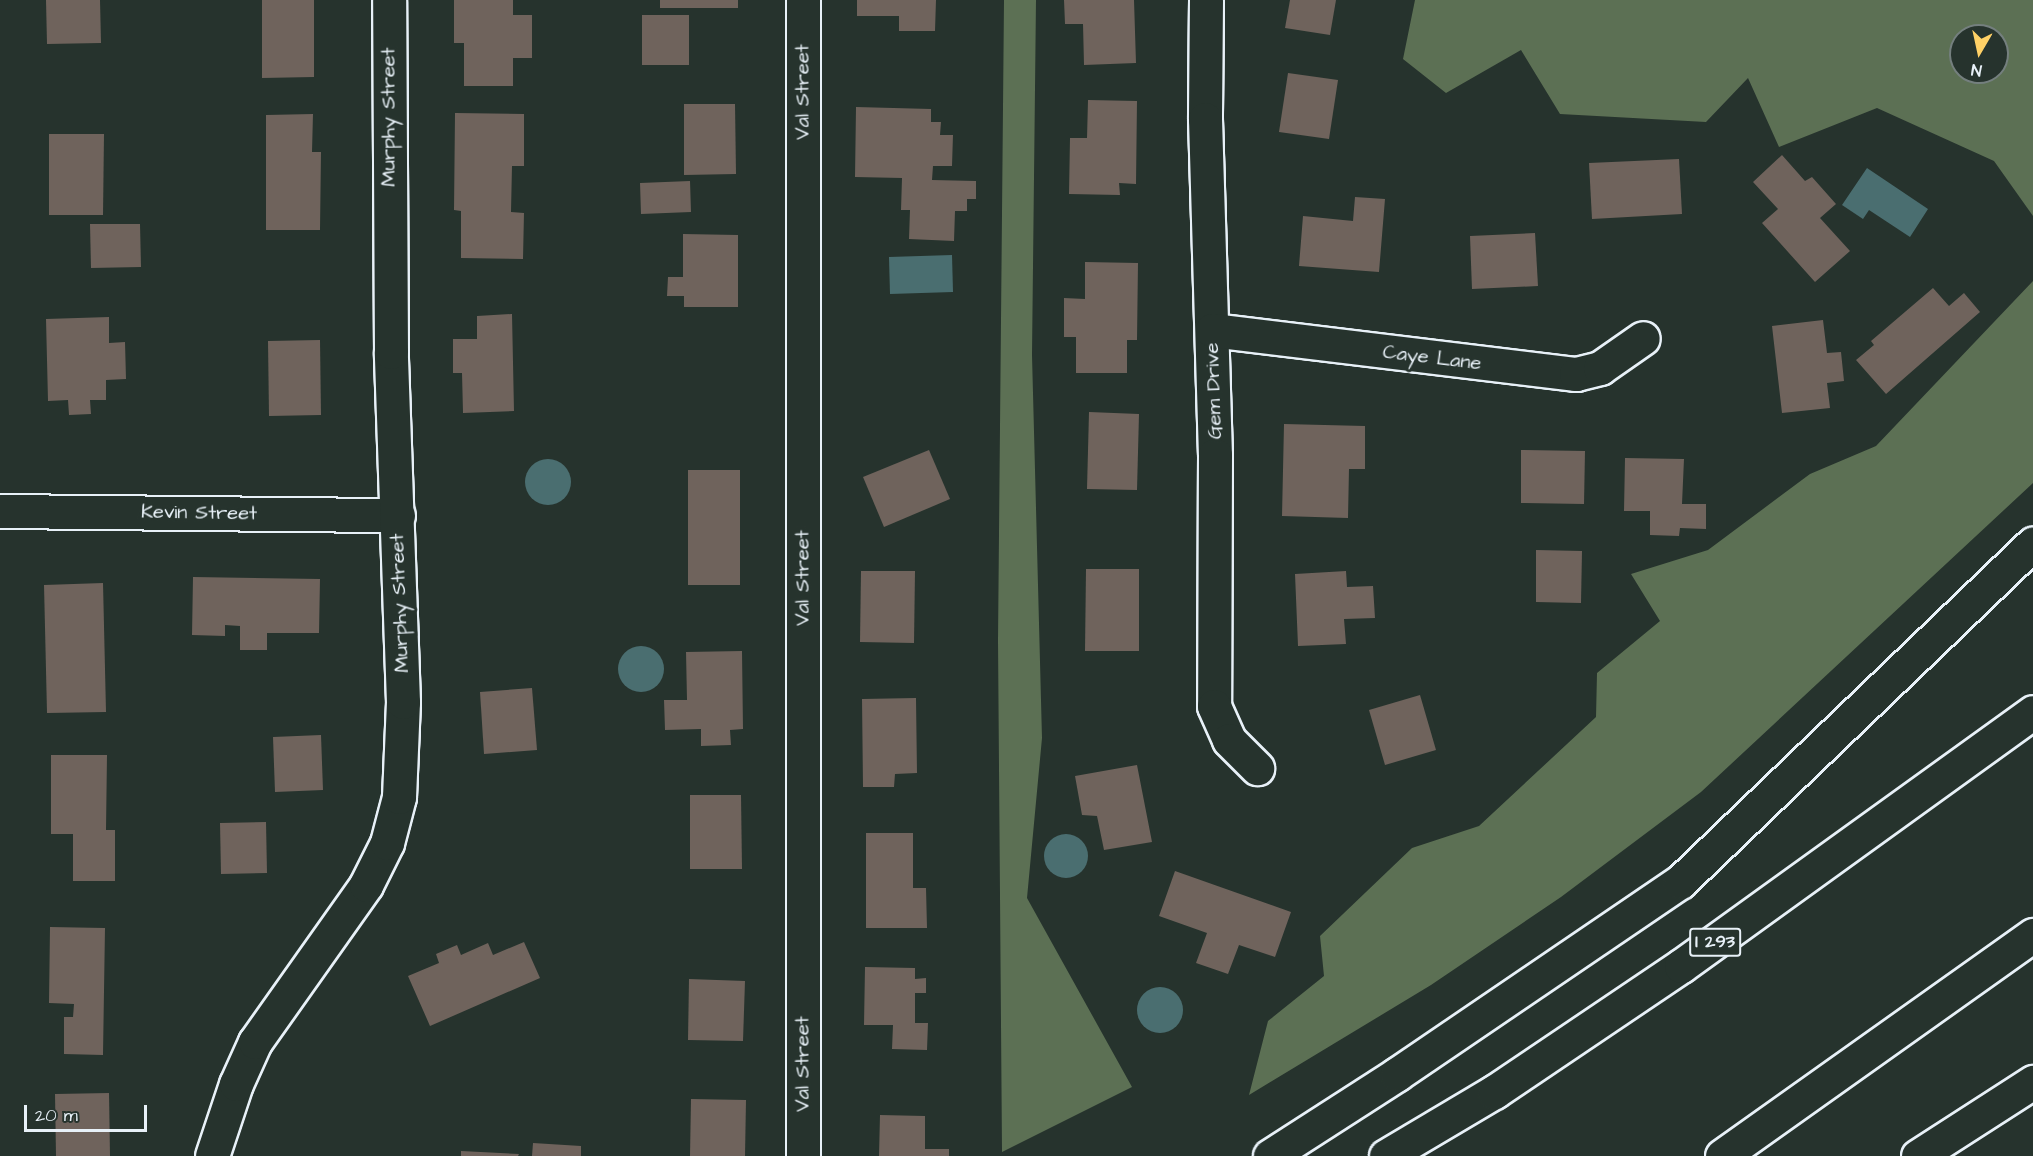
<!DOCTYPE html>
<style>
body{margin:0}
#map{position:relative;width:2033px;height:1156px;overflow:hidden;background:#26332d;font-family:"Architects Daughter",sans-serif}
div>[style]{position:absolute}
.green>*{inset:0;background:#5c7054}
.water>*{inset:0;background:#4a6e70}
.round{border-radius:50%}
.building>*{inset:0;background:#6f635c}
.roads{filter:drop-shadow(2px 0 #e8f1f8) drop-shadow(-2px 0 #e8f1f8) drop-shadow(0 2px #e8f1f8) drop-shadow(0 -2px #e8f1f8)}
.minor>*{height:33px;margin:-16.5px;padding:0 16.5px;transform-origin:16.5px;border-radius:16.5px;background:#26332d}
.motorway>*{height:33px;margin:-16.5px;padding:0 16.5px;transform-origin:16.5px;border-radius:16.5px;background:#26332d}
span{translate:-50% -50%;white-space:nowrap;text-align:center;line-height:1.15;-webkit-text-stroke:6px #26332d;paint-order:stroke}
.shield-label span{padding:2px 4px;background:#26332d;border:2px solid;border-radius:4px;-webkit-text-stroke-width:0}
.shield-label{font-size:18px;color:#e8f1f8;font-weight:700}
.street-label{font-size:20px;color:#e8f1f8}
.north{position:absolute;left:1949px;top:24px;width:60px;height:60px;box-sizing:border-box;background:#26332d;border:2px solid #747f7e;border-radius:50%;rotate:189deg;font-size:16px;font-weight:700;line-height:24px;text-align:center;color:#e8f1f8}
.north::after{content:'';display:block;margin:auto;width:21px;height:27px;background:#ffd166;clip-path:polygon(50% 0,100% 100%,50% 72%,0 100%)}
.scale{position:absolute;left:24px;top:1105px;width:123px;height:27px;box-sizing:border-box;border:3px solid #e8f1f8;border-top:0;padding-left:8px;font-size:18px;line-height:21px;white-space:nowrap;color:#e8f1f8;-webkit-text-stroke:4px #26332d;paint-order:stroke}
</style>
<div id="map">
<div class="green">
<div style="clip-path:polygon(1004px 0,1036px 0,1032px 355px,1042px 738px,1027px 898px,1132px 1087px,1002px 1152px,998px 640px)"></div>
<div style="clip-path:polygon(evenodd,1415px 0,2033px 0,2033px 216px,1994px 161px,1877px 108px,1779px 147px,1748px 78px,1706px 122px,1560px 114px,1521px 50px,1446px 93px,1403px 59px,1415px 0,1961px 36px,1997px 36px,1997px 72px,1961px 72px,1961px 36px)"></div>
<div style="clip-path:polygon(2033px 281px,2033px 483px,1701px 792px,1561px 897px,1431px 985px,1249px 1095px,1268px 1021px,1324px 976px,1320px 936px,1412px 848px,1479px 826px,1596px 717px,1597px 673px,1660px 621px,1631px 574px,1708px 550px,1810px 474px,1876px 446px)"></div>
</div>
<div class="water">
<div style="clip-path:polygon(1867px 168px,1928px 209px,1910px 237px,1869px 210px,1863px 219px,1842px 205px)"></div>
<div style="clip-path:polygon(952px 255px,953px 292px,890px 294px,889px 257px)"></div>
<div class="round" style="left:525px;top:459px;width:46px;height:46px"></div>
<div class="round" style="left:618px;top:646px;width:46px;height:46px"></div>
<div class="round" style="left:1044px;top:834px;width:44px;height:44px"></div>
<div class="round" style="left:1137px;top:987px;width:46px;height:46px"></div>
</div>
<div class="building">
<div style="clip-path:polygon(46px 0,100px 0,101px 43px,47px 44px)"></div>
<div style="clip-path:polygon(262px 0,314px 0,314px 77px,262px 78px)"></div>
<div style="clip-path:polygon(454px 0,513px 0,513px 15px,532px 15px,532px 58px,513px 58px,513px 86px,464px 86px,464px 43px,454px 43px)"></div>
<div style="clip-path:polygon(660px 0,738px 0,738px 8px,660px 8px)"></div>
<div style="clip-path:polygon(857px 0,936px 0,935px 31px,899px 31px,899px 16px,857px 16px)"></div>
<div style="clip-path:polygon(1064px 0,1134px 0,1136px 63px,1084px 65px,1083px 24px,1065px 24px)"></div>
<div style="clip-path:polygon(1290px 0,1336px 0,1330px 35px,1285px 28px)"></div>
<div style="clip-path:polygon(642px 15px,689px 15px,689px 65px,642px 65px)"></div>
<div style="clip-path:polygon(1288px 73px,1338px 80px,1329px 139px,1279px 132px)"></div>
<div style="clip-path:polygon(1088px 100px,1137px 101px,1136px 184px,1119px 183px,1120px 195px,1069px 194px,1070px 138px,1087px 138px)"></div>
<div style="clip-path:polygon(684px 104px,735px 104px,736px 174px,684px 175px)"></div>
<div style="clip-path:polygon(856px 107px,931px 109px,931px 122px,941px 122px,940px 135px,953px 135px,952px 166px,933px 166px,932px 180px,976px 181px,976px 199px,967px 199px,967px 211px,955px 211px,954px 241px,909px 239px,910px 210px,901px 210px,902px 178px,855px 177px)"></div>
<div style="clip-path:polygon(455px 113px,524px 114px,524px 166px,512px 166px,511px 212px,524px 213px,523px 259px,461px 258px,461px 211px,454px 210px)"></div>
<div style="clip-path:polygon(313px 114px,312px 152px,321px 152px,320px 230px,266px 230px,266px 115px)"></div>
<div style="clip-path:polygon(49px 134px,104px 134px,103px 215px,49px 215px)"></div>
<div style="clip-path:polygon(1782px 155px,1805px 181px,1812px 177px,1836px 204px,1820px 218px,1850px 251px,1815px 282px,1762px 223px,1778px 209px,1753px 182px)"></div>
<div style="clip-path:polygon(1679px 159px,1682px 214px,1592px 219px,1589px 163px)"></div>
<div style="clip-path:polygon(690px 181px,691px 212px,641px 214px,640px 183px)"></div>
<div style="clip-path:polygon(1355px 197px,1385px 199px,1379px 272px,1299px 266px,1303px 216px,1353px 221px)"></div>
<div style="clip-path:polygon(90px 224px,140px 224px,141px 267px,91px 268px)"></div>
<div style="clip-path:polygon(1535px 233px,1538px 286px,1472px 289px,1470px 236px)"></div>
<div style="clip-path:polygon(683px 234px,738px 235px,738px 307px,684px 307px,684px 296px,667px 296px,668px 277px,683px 277px)"></div>
<div style="clip-path:polygon(1085px 262px,1138px 263px,1137px 340px,1127px 340px,1127px 373px,1076px 373px,1076px 337px,1064px 337px,1064px 298px,1085px 299px)"></div>
<div style="clip-path:polygon(1933px 288px,1949px 306px,1964px 293px,1980px 312px,1886px 394px,1856px 360px,1874px 345px,1871px 341px)"></div>
<div style="clip-path:polygon(512px 314px,514px 411px,463px 413px,462px 373px,453px 373px,453px 339px,477px 339px,477px 316px)"></div>
<div style="clip-path:polygon(109px 317px,109px 343px,125px 342px,126px 379px,106px 380px,106px 400px,90px 400px,91px 414px,69px 415px,68px 400px,48px 401px,46px 319px)"></div>
<div style="clip-path:polygon(1823px 320px,1827px 353px,1841px 352px,1844px 381px,1827px 383px,1830px 408px,1782px 413px,1772px 326px)"></div>
<div style="clip-path:polygon(320px 340px,321px 415px,269px 416px,268px 341px)"></div>
<div style="clip-path:polygon(1089px 412px,1139px 414px,1137px 490px,1087px 489px)"></div>
<div style="clip-path:polygon(1284px 424px,1365px 426px,1365px 469px,1349px 469px,1348px 518px,1282px 516px)"></div>
<div style="clip-path:polygon(929px 450px,950px 499px,884px 527px,863px 477px)"></div>
<div style="clip-path:polygon(1521px 450px,1585px 451px,1584px 504px,1521px 503px)"></div>
<div style="clip-path:polygon(1625px 458px,1684px 459px,1682px 504px,1706px 504px,1706px 529px,1680px 528px,1679px 536px,1650px 535px,1650px 511px,1624px 511px)"></div>
<div style="clip-path:polygon(688px 470px,740px 470px,740px 585px,688px 585px)"></div>
<div style="clip-path:polygon(1536px 550px,1582px 551px,1581px 603px,1536px 602px)"></div>
<div style="clip-path:polygon(1086px 569px,1139px 569px,1139px 651px,1085px 651px)"></div>
<div style="clip-path:polygon(861px 571px,915px 571px,914px 643px,860px 642px)"></div>
<div style="clip-path:polygon(1346px 571px,1347px 587px,1373px 586px,1375px 618px,1344px 619px,1346px 644px,1298px 646px,1295px 574px)"></div>
<div style="clip-path:polygon(193px 577px,320px 579px,319px 633px,267px 633px,267px 650px,240px 650px,240px 626px,225px 625px,225px 636px,192px 635px)"></div>
<div style="clip-path:polygon(103px 583px,106px 712px,47px 713px,44px 585px)"></div>
<div style="clip-path:polygon(742px 651px,743px 729px,730px 730px,731px 745px,701px 746px,701px 729px,665px 730px,664px 700px,687px 700px,686px 652px)"></div>
<div style="clip-path:polygon(532px 688px,537px 750px,484px 754px,480px 692px)"></div>
<div style="clip-path:polygon(1420px 695px,1436px 750px,1385px 765px,1369px 710px)"></div>
<div style="clip-path:polygon(916px 698px,917px 773px,895px 774px,894px 787px,863px 787px,862px 699px)"></div>
<div style="clip-path:polygon(321px 735px,323px 790px,275px 792px,273px 737px)"></div>
<div style="clip-path:polygon(51px 755px,107px 755px,106px 830px,115px 830px,115px 881px,73px 881px,73px 834px,51px 834px)"></div>
<div style="clip-path:polygon(1137px 765px,1152px 842px,1104px 850px,1097px 816px,1082px 815px,1075px 776px)"></div>
<div style="clip-path:polygon(690px 795px,741px 795px,742px 869px,690px 869px)"></div>
<div style="clip-path:polygon(266px 822px,267px 873px,221px 874px,220px 823px)"></div>
<div style="clip-path:polygon(866px 833px,913px 833px,913px 888px,926px 888px,927px 928px,866px 928px)"></div>
<div style="clip-path:polygon(1175px 871px,1291px 912px,1275px 957px,1239px 945px,1228px 974px,1196px 963px,1207px 933px,1159px 916px)"></div>
<div style="clip-path:polygon(50px 927px,105px 928px,103px 1055px,64px 1054px,64px 1017px,73px 1017px,74px 1004px,49px 1003px)"></div>
<div style="clip-path:polygon(524px 942px,540px 978px,430px 1026px,408px 976px,439px 963px,436px 954px,457px 945px,461px 955px,488px 943px,493px 955px)"></div>
<div style="clip-path:polygon(865px 967px,915px 968px,915px 979px,926px 978px,926px 993px,915px 993px,915px 1023px,928px 1023px,927px 1050px,892px 1049px,893px 1025px,864px 1025px)"></div>
<div style="clip-path:polygon(689px 979px,745px 981px,743px 1041px,688px 1040px)"></div>
<div style="clip-path:polygon(109px 1093px,110px 1156px,56px 1156px,55px 1094px)"></div>
<div style="clip-path:polygon(691px 1099px,746px 1100px,745px 1156px,690px 1156px)"></div>
<div style="clip-path:polygon(880px 1115px,925px 1116px,925px 1149px,949px 1149px,949px 1156px,879px 1156px)"></div>
<div style="clip-path:polygon(533px 1143px,581px 1146px,581px 1156px,532px 1156px)"></div>
<div style="clip-path:polygon(461px 1151px,519px 1154px,518px 1156px,461px 1156px)"></div>
</div>
<div class="roads">
<div class="minor">
<div style="left:1206px;top:0;width:119px;rotate:90.5deg"></div>
<div style="left:1205px;top:119px;width:336px;rotate:88.3deg"></div>
<div style="left:1215px;top:455px;width:251px;rotate:90.2deg"></div>
<div style="left:1214px;top:706px;width:37px;rotate:66deg"></div>
<div style="left:1229px;top:740px;width:40px;rotate:45deg"></div>
<div style="left:1212px;top:330px;width:367px;rotate:6.9deg"></div>
<div style="left:1576px;top:374px;width:25px;rotate:-14deg"></div>
<div style="left:1600px;top:368px;width:52px;rotate:-34.9deg"></div>
<div style="left:0;top:511px;width:398px;rotate:0.6deg"></div>
<div style="left:212px;top:1156px;width:76px;rotate:-71.6deg"></div>
<div style="left:236px;top:1084px;width:46px;rotate:-65.7deg"></div>
<div style="left:255px;top:1042px;width:192px;rotate:-54.7deg"></div>
<div style="left:366px;top:885px;width:47px;rotate:-63.4deg"></div>
<div style="left:387px;top:843px;width:48px;rotate:-75.4deg"></div>
<div style="left:399px;top:797px;width:95px;rotate:-87.6deg"></div>
<div style="left:403px;top:702px;width:350px;rotate:-92deg"></div>
<div style="left:391px;top:352px;width:352px;rotate:-90.3deg"></div>
<div style="left:803px;top:1156px;width:1156px;rotate:-90deg"></div>
</div>
<div class="motorway">
<div style="left:1270px;top:1156px;width:151px;rotate:-32.8deg"></div>
<div style="left:1397px;top:1074px;width:342px;rotate:-34.2deg"></div>
<div style="left:1680px;top:882px;width:489px;rotate:-43.8deg"></div>
<div style="left:1386px;top:1156px;width:126px;rotate:-30.7deg"></div>
<div style="left:1494px;top:1092px;width:225px;rotate:-34deg"></div>
<div style="left:1681px;top:966px;width:434px;rotate:-35.8deg"></div>
<div style="left:1722px;top:1156px;width:382px;rotate:-35.4deg"></div>
<div style="left:1918px;top:1156px;width:137px;rotate:-32.8deg"></div>
</div>
</div>
<div class="shield-label">
<span style="left:1715px;top:942px">I 293</span>
</div>
<div class="street-label">
<span style="left:803px;top:92px;rotate:-90deg">Val Street</span>
<span style="left:389px;top:117px;rotate:-90deg">Murphy Street</span>
<span style="left:1432px;top:358px;rotate:7deg">Caye Lane</span>
<span style="left:1214px;top:391px;rotate:-92deg">Gem Drive</span>
<span style="left:199px;top:513px;rotate:1deg">Kevin Street</span>
<span style="left:803px;top:578px;rotate:-90deg">Val Street</span>
<span style="left:400px;top:603px;rotate:-92deg">Murphy Street</span>
<span style="left:803px;top:1064px;rotate:-90deg">Val Street</span>
</div>
<div class="north">N</div>
<div class="scale">20 m</div>
</div>
